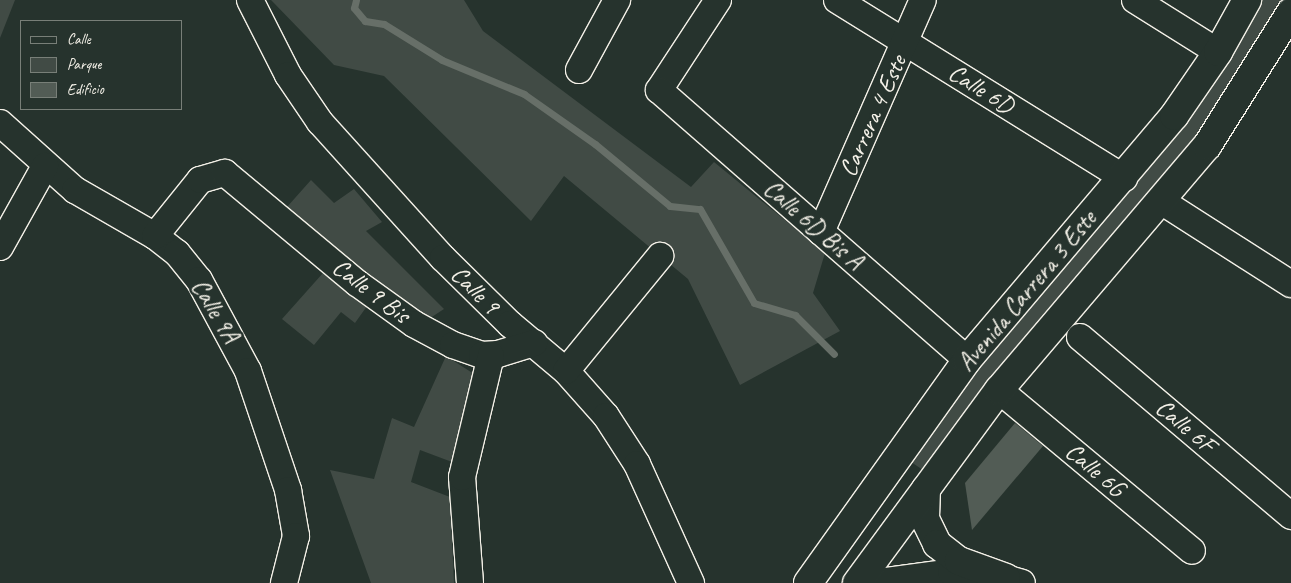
<!DOCTYPE html>
<style>
body{margin:0}
#map{position:relative;width:1291px;height:583px;overflow:hidden;background:#26332d;font-family:Caveat,sans-serif}
div>[style]{position:absolute}
.green>*{inset:0;background:#414b45}
.stream>*{height:7px;margin:-3.5px;padding:0 3.5px;transform-origin:3.5px;border-radius:3.5px;background:#676f68}
.building>*{inset:0;background:#525c55}
.roads{filter:drop-shadow(1px 0 #f4f1e8) drop-shadow(-1px 0 #f4f1e8) drop-shadow(0 1px #f4f1e8) drop-shadow(0 -1px #f4f1e8)}
.minor>*{height:26px;margin:-13px;padding:0 13px;transform-origin:13px;border-radius:13px;background:#26332d}
.major>*{height:28px;margin:-14px;padding:0 14px;transform-origin:14px;border-radius:14px;background:#26332d}
span{translate:-50% -50%;white-space:nowrap;text-align:center;line-height:1.15;-webkit-text-stroke:5px #26332d;paint-order:stroke}
.street-label{font-size:25px;color:#f4f1e8}
.legend{position:absolute;left:20px;top:20px;width:162px;height:90px;box-sizing:border-box;background:#26332d;border:1px solid #787f78;margin:0;padding:6px 9px;list-style:none;font-size:15px;color:#f4f1e8}
.legend li{display:flex;align-items:center;gap:10px;height:25px}
.legend b{width:25px;border:1px solid #787f78}
</style>
<div id="map">
<div class="green">
<div style="clip-path:polygon(0 0,15px 0,0 38px)"></div>
<div style="clip-path:polygon(271px 0,464px 0,483px 31px,691px 187px,714px 162px,825px 253px,813px 293px,840px 331px,740px 385px,688px 279px,564px 176px,531px 221px,384px 76px,334px 65px)"></div>
<div style="clip-path:polygon(1259px 0,1280px 0,1209px 119px,1160px 185px,1044px 313px,972px 401px,923px 470px,911px 462px,1004px 335px,1156px 159px,1212px 85px)"></div>
<div style="clip-path:polygon(311px 180px,334px 203px,354px 189px,382px 222px,366px 231px,444px 309px,421px 324px,287px 207px)"></div>
<div style="clip-path:polygon(331px 264px,372px 299px,355px 323px,341px 312px,314px 345px,282px 319px)"></div>
<div style="clip-path:polygon(446px 356px,474px 374px,452px 462px,420px 450px,411px 482px,450px 497px,454px 583px,371px 583px,330px 470px,374px 479px,392px 418px,414px 427px)"></div>
</div>
<div class="stream">
<div style="left:356px;top:0;width:8px;rotate:104deg"></div>
<div style="left:354px;top:8px;width:17px;rotate:50deg"></div>
<div style="left:365px;top:21px;width:19px;rotate:9deg"></div>
<div style="left:384px;top:24px;width:68px;rotate:31.8deg"></div>
<div style="left:442px;top:60px;width:89px;rotate:22.5deg"></div>
<div style="left:524px;top:94px;width:87px;rotate:35.2deg"></div>
<div style="left:595px;top:144px;width:97px;rotate:39.6deg"></div>
<div style="left:670px;top:206px;width:30px;rotate:6deg"></div>
<div style="left:700px;top:209px;width:108px;rotate:60.1deg"></div>
<div style="left:754px;top:303px;width:43px;rotate:16.3deg"></div>
<div style="left:795px;top:315px;width:55px;rotate:45deg"></div>
</div>
<div class="building">
<div style="clip-path:polygon(1015px 423px,1043px 446px,972px 530px,965px 483px)"></div>
</div>
<div class="roads">
<div class="minor">
<div style="left:250px;top:0;width:84px;rotate:63.1deg"></div>
<div style="left:288px;top:75px;width:57px;rotate:55.8deg"></div>
<div style="left:320px;top:122px;width:183px;rotate:47.9deg"></div>
<div style="left:443px;top:258px;width:94px;rotate:44.6deg"></div>
<div style="left:510px;top:324px;width:73px;rotate:40deg"></div>
<div style="left:566px;top:371px;width:60px;rotate:48.4deg"></div>
<div style="left:606px;top:416px;width:57px;rotate:57.1deg"></div>
<div style="left:637px;top:464px;width:131px;rotate:65.6deg"></div>
<div style="left:718px;top:0;width:108px;rotate:123.2deg"></div>
<div style="left:659px;top:90px;width:410px;rotate:41.2deg"></div>
<div style="left:837px;top:0;width:338px;rotate:31.8deg"></div>
<div style="left:1135px;top:0;width:98px;rotate:32.1deg"></div>
<div style="left:579px;top:70px;width:80px;rotate:-61.5deg"></div>
<div style="left:0;top:123px;width:101px;rotate:41.8deg"></div>
<div style="left:75px;top:190px;width:92px;rotate:29.9deg"></div>
<div style="left:155px;top:236px;width:28px;rotate:38deg"></div>
<div style="left:177px;top:253px;width:35px;rotate:51deg"></div>
<div style="left:199px;top:280px;width:103px;rotate:61.7deg"></div>
<div style="left:248px;top:371px;width:126px;rotate:71.4deg"></div>
<div style="left:288px;top:490px;width:47px;rotate:80.1deg"></div>
<div style="left:296px;top:536px;width:49px;rotate:104.3deg"></div>
<div style="left:1161px;top:201px;width:154px;rotate:32.6deg"></div>
<div style="left:821px;top:232px;width:253px;rotate:-66.3deg"></div>
<div style="left:155px;top:236px;width:72px;rotate:-51.2deg"></div>
<div style="left:200px;top:180px;width:26px;rotate:-16deg"></div>
<div style="left:225px;top:173px;width:172px;rotate:39.8deg"></div>
<div style="left:357px;top:283px;width:70px;rotate:35.7deg"></div>
<div style="left:414px;top:324px;width:44px;rotate:28.3deg"></div>
<div style="left:453px;top:345px;width:31px;rotate:19deg"></div>
<div style="left:482px;top:355px;width:16px;rotate:-4deg"></div>
<div style="left:498px;top:354px;width:38px;rotate:-17deg"></div>
<div style="left:0;top:247px;width:93px;rotate:-60.9deg"></div>
<div style="left:1080px;top:337px;width:277px;rotate:40.3deg"></div>
<div style="left:566px;top:371px;width:149px;rotate:-50.7deg"></div>
<div style="left:999px;top:390px;width:251px;rotate:39.8deg"></div>
<div style="left:470px;top:583px;width:106px;rotate:-94.3deg"></div>
<div style="left:462px;top:477px;width:125px;rotate:-76.6deg"></div>
<div style="left:872px;top:583px;width:80px;rotate:-7.9deg"></div>
<div style="left:951px;top:572px;width:40px;rotate:2.9deg"></div>
<div style="left:991px;top:574px;width:32px;rotate:16deg"></div>
</div>
<div class="major">
<div style="left:926px;top:489px;width:30px;rotate:92deg"></div>
<div style="left:925px;top:519px;width:28px;rotate:64deg"></div>
<div style="left:937px;top:544px;width:28px;rotate:38deg"></div>
<div style="left:959px;top:561px;width:50px;rotate:19.9deg"></div>
<div style="left:808px;top:583px;width:274px;rotate:-54.5deg"></div>
<div style="left:967px;top:360px;width:320px;rotate:-49.7deg"></div>
<div style="left:1174px;top:116px;width:78px;rotate:-55.5deg"></div>
<div style="left:1218px;top:52px;width:60px;rotate:-60.9deg"></div>
<div style="left:857px;top:583px;width:240px;rotate:-53.7deg"></div>
<div style="left:999px;top:390px;width:321px;rotate:-49.6deg"></div>
<div style="left:1207px;top:146px;width:158px;rotate:-57.9deg"></div>
</div>
</div>
<div class="street-label">
<span style="left:981px;top:89px;rotate:32deg">Calle 6D</span>
<span style="left:873px;top:116px;rotate:-66deg">Carrera 4 Este</span>
<span style="left:813px;top:225px;rotate:41deg">Calle 6D Bis A</span>
<span style="left:475px;top:290px;rotate:45deg">Calle 9</span>
<span style="left:371px;top:291px;rotate:37deg">Calle 9 Bis</span>
<span style="left:1027px;top:291px;rotate:-50deg">Avenida Carrera 3 Este</span>
<span style="left:215px;top:311px;rotate:59deg">Calle 9A</span>
<span style="left:1185px;top:426px;rotate:40deg">Calle 6F</span>
<span style="left:1095px;top:470px;rotate:40deg">Calle 6G</span>
</div>
<ul class="legend">
<li><b style="height:6px;background:#26332d"></b>Calle</li>
<li><b style="height:14px;background:#414b45"></b>Parque</li>
<li><b style="height:14px;background:#525c55"></b>Edificio</li>
</ul>
</div>
